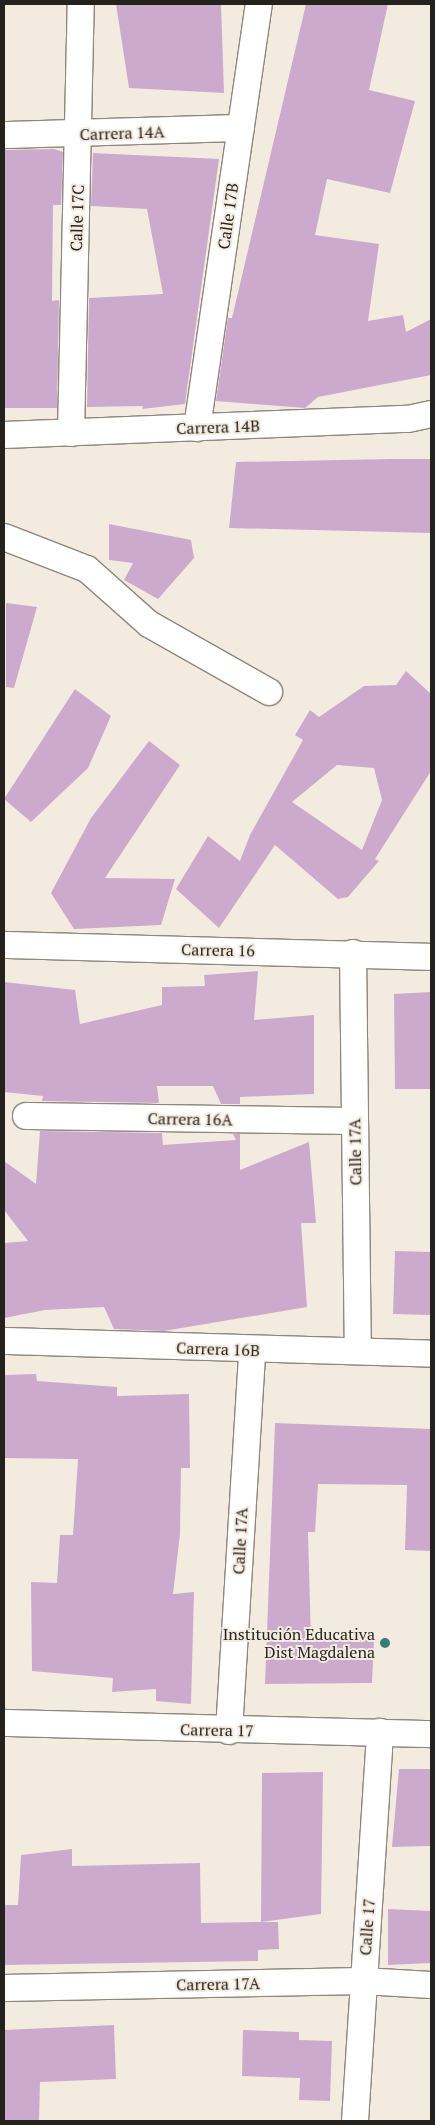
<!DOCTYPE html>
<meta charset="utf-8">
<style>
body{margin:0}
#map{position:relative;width:435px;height:2125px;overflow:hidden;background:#f4ebe0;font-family:"PT Serif",serif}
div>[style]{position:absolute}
.building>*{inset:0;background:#ccaace}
.roads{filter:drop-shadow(1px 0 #8f867d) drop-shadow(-1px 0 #8f867d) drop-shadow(0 1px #8f867d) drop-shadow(0 -1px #8f867d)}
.minor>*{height:26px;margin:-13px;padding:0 13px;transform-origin:13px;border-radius:13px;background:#fff}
.dots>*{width:14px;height:14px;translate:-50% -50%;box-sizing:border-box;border:2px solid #f4ebe0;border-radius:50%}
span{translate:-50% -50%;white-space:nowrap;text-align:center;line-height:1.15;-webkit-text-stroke:4px #f4ebe0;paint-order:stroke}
.street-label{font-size:16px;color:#25221e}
.poi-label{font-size:16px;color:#25221e}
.right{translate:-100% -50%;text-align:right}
.frame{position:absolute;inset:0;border:5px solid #25221e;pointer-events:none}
</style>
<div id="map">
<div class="building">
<div style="clip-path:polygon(116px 4px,221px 4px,224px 93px,129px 88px)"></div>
<div style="clip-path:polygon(306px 4px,388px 4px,369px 90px,415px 101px,390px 193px,327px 179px,315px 235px,379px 244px,368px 321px,403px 315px,406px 332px,431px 319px,431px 375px,318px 397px,305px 408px,216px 401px,228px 318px,232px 318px)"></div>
<div style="clip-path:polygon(54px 149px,63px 152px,61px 205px,53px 205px,52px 301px,59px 300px,57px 408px,4px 408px,4px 150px)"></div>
<div style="clip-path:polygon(93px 153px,219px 159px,185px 404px,142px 409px,143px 406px,87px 407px,89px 298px,163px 294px,147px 209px,91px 206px)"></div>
<div style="clip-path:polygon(391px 459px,431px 459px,431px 533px,229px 528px,236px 462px)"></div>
<div style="clip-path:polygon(109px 524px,191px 540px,194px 558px,158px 599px,124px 580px,133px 563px,109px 560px)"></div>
<div style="clip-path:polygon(6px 603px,37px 607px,14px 688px,6px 687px)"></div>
<div style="clip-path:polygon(evenodd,406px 671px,431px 694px,431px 771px,375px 859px,379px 861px,348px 897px,338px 899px,275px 845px,219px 928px,176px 889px,208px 836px,240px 861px,250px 835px,303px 740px,295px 735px,310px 710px,319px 717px,364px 686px,396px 685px,406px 671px,337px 765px,374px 768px,382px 800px,362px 850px,292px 802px,337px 765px)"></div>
<div style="clip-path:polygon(75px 689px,111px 716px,88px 768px,31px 822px,4px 799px)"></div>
<div style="clip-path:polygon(149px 741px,180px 765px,105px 878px,175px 879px,161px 925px,74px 929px,51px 893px,91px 818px)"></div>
<div style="clip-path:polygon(258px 971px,254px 1020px,314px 1015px,314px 1094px,240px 1097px,240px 1104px,221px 1104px,213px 1086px,157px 1086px,159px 1103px,42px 1101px,43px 1096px,4px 1092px,4px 982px,75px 990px,80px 1024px,162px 1005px,162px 987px,205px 986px,204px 975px)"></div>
<div style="clip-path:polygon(431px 992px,431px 1089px,395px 1089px,394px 994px)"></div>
<div style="clip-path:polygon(40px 1131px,162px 1133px,163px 1145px,236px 1140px,233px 1134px,240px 1134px,240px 1170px,309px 1142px,316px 1223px,301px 1223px,307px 1307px,164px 1331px,114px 1329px,104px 1307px,45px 1310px,4px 1318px,4px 1243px,28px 1241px,4px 1210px,4px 1161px,36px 1184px)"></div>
<div style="clip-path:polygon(395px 1251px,431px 1252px,431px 1315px,393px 1314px)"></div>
<div style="clip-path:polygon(36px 1374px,37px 1381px,117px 1387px,117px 1396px,189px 1394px,190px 1468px,181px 1468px,180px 1534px,173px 1594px,194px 1592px,191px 1704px,156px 1701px,156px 1689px,112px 1692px,113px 1678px,32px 1671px,31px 1582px,57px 1583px,60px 1535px,73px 1535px,78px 1459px,4px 1458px,4px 1375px)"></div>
<div style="clip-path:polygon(275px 1423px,431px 1429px,431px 1551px,405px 1550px,407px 1485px,318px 1484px,315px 1532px,308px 1532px,311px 1641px,374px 1640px,372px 1683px,265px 1684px)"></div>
<div style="clip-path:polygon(399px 1769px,431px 1769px,431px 1846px,392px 1847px)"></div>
<div style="clip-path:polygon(323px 1772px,321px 1914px,261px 1922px,278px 1922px,279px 1949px,258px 1950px,258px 1961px,4px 1965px,4px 1905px,18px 1905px,21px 1855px,72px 1849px,72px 1866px,200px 1863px,201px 1923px,261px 1922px,262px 1773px)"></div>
<div style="clip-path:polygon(388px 1909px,431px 1911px,431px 1963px,388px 1965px)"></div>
<div style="clip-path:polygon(114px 2025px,116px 2079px,40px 2082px,39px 2121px,4px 2121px,4px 2030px)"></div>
<div style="clip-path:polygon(243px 2030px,299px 2032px,299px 2040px,332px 2041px,330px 2101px,299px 2100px,300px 2078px,242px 2076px)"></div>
</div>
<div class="roads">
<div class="minor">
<div style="left:4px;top:135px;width:237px;rotate:-1.7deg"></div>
<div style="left:197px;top:428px;width:429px;rotate:-81.7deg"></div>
<div style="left:71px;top:433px;width:429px;rotate:-88.7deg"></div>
<div style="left:4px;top:435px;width:404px;rotate:-2.3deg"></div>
<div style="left:408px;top:419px;width:24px;rotate:-12deg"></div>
<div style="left:4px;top:537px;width:89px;rotate:21.1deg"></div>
<div style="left:87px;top:569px;width:83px;rotate:41.6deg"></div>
<div style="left:149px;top:624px;width:138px;rotate:29.5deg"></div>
<div style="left:4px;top:945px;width:427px;rotate:1.6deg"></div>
<div style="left:353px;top:953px;width:397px;rotate:89.3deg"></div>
<div style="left:26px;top:1116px;width:328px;rotate:0.9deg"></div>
<div style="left:4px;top:1341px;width:427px;rotate:1.7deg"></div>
<div style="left:4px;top:1723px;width:427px;rotate:1.5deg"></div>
<div style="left:229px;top:1731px;width:381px;rotate:-86.5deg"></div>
<div style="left:4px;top:1988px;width:359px;rotate:-1.1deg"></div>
<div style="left:363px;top:1981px;width:68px;rotate:3.4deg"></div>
<div style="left:355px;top:2121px;width:390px;rotate:-86.3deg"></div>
</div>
</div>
<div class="dots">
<div style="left:385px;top:1643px;background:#357d79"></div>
</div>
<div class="street-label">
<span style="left:122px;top:133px;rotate:-2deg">Carrera 14A</span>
<span style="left:228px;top:216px;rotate:-82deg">Calle 17B</span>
<span style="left:77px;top:218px;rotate:-88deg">Calle 17C</span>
<span style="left:218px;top:427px;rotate:-2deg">Carrera 14B</span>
<span style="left:218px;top:950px;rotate:1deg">Carrera 16</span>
<span style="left:190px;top:1119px;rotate:1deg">Carrera 16A</span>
<span style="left:355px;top:1152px;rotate:-91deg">Calle 17A</span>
<span style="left:218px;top:1349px;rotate:2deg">Carrera 16B</span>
<span style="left:240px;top:1541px;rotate:-87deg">Calle 17A</span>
<span style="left:217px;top:1730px;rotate:1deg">Carrera 17</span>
<span style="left:367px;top:1927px;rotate:-86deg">Calle 17</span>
<span style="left:218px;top:1984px;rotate:-1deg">Carrera 17A</span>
</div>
<div class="poi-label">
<span class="right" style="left:375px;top:1643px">Institución Educativa<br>Dist Magdalena</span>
</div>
<div class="frame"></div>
</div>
